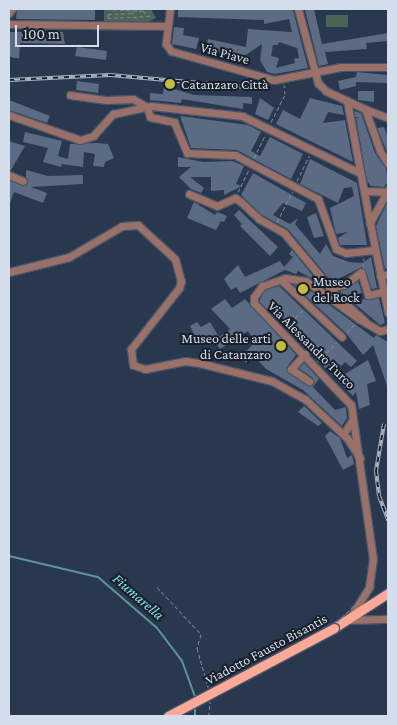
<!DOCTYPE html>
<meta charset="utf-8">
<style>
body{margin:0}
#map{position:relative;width:397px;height:725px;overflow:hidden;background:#29384e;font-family:"Crimson Pro",serif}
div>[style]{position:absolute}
.green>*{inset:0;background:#4b6455}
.stream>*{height:2px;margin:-1px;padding:0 1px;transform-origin:1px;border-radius:1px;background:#5d959b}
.building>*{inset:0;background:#5b6b83}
.path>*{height:1px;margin-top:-0.5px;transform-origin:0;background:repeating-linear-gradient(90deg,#7d899b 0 4px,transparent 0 6.5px)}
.roads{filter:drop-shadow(1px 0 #48566a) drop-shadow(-1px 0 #48566a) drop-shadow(0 1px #48566a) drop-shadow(0 -1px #48566a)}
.minor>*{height:7px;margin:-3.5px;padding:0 3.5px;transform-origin:3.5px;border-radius:3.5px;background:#9a7169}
.major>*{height:9px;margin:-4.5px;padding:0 4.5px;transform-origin:4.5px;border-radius:4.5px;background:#fca998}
.rail>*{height:4px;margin-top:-2px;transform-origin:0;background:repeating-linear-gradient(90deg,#181f29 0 5.5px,#aab4c4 0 11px);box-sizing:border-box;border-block:1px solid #aab4c4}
.path-bridge>*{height:1px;margin-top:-0.5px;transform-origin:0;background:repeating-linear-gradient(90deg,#7d899b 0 4px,transparent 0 6.5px)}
.bridges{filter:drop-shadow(1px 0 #48566a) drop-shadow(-1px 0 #48566a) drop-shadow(0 1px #48566a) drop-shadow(0 -1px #48566a)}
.major-bridge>*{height:9px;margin:-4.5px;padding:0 4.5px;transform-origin:4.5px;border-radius:4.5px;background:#fca998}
.dots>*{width:14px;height:14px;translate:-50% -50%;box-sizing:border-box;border:2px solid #181f29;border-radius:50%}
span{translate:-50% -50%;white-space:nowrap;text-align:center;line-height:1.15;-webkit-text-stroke:4px #181f29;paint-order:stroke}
.street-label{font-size:14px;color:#d4ddeb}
.poi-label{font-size:14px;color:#d4ddeb}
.left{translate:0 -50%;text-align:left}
.right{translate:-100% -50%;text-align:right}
.water-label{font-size:15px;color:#83e0e9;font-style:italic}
.frame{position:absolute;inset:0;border:10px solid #d4ddeb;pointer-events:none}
.scale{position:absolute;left:15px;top:25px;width:84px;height:22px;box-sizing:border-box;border:2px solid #d4ddeb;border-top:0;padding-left:6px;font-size:15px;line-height:18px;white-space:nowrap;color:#d4ddeb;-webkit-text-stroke:4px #181f29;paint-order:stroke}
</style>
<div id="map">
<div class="green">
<div style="clip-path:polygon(104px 9px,151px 9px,156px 18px,147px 23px,104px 22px)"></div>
<div style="clip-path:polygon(326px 15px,348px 15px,348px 27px,326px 27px)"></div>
</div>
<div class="stream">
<div style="left:9px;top:556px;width:91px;rotate:13.3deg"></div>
<div style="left:98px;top:577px;width:78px;rotate:40.8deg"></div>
<div style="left:157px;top:628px;width:41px;rotate:52.9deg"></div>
<div style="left:182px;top:661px;width:38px;rotate:70deg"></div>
<div style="left:195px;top:716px;width:12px;rotate:-90deg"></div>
</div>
<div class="building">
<div style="clip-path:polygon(17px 9px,95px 9px,95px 20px,16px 19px)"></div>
<div style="clip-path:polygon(evenodd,178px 9px,293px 10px,308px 68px,275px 74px,267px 72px,260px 60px,262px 44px,243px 57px,206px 49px,208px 39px,246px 47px,248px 29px,292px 32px,289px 19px,264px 24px,264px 20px,178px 17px,178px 9px,279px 42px,297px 48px,299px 58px,294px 59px,295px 63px,276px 68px,279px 58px,271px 56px,273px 45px,278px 45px,279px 42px)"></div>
<div style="clip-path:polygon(314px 9px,322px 44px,388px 33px,388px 41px,366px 43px,367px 49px,325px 52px,328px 64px,319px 66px,305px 10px)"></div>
<div style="clip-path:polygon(174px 27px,184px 28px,183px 35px,199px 38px,196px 49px,172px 44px)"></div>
<div style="clip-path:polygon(9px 32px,63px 32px,65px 44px,20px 43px,19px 58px,14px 58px,9px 56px)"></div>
<div style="clip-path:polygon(77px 47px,107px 51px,106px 60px,75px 56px)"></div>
<div style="clip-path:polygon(357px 72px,388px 75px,388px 83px,356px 82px,356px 86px,340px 90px,338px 81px,356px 77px)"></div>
<div style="clip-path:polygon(77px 81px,99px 84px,98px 93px,76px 90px)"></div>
<div style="clip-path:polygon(164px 86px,194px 95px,252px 97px,252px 104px,243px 103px,243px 109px,182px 99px,181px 103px,150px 100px,150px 93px,163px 94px)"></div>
<div style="clip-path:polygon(358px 91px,374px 91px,374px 102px,358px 100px)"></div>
<div style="clip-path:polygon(260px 98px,274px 108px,268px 120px,255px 114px)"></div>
<div style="clip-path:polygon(310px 98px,342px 106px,344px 115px,328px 112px,323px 123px,345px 120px,353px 162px,276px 124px,283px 110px,300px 119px)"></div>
<div style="clip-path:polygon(9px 100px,50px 116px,47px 123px,9px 110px)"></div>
<div style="clip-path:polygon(354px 111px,361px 113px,375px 153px,386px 169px,388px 182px,384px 187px,371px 186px,367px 181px,356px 118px,360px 118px,355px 117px)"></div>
<div style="clip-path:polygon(180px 116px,248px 125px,261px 132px,251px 151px,260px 156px,270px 137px,303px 154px,291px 179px,237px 150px,191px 148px)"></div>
<div style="clip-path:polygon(384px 127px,388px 137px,388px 154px,377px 128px)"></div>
<div style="clip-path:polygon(25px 132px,62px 141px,58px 156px,68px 159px,70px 144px,96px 143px,108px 144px,114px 158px,105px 162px,104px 167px,93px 166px,95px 154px,84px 152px,83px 167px,62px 164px,61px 167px,43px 162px,48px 148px,23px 142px)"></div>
<div style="clip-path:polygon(9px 141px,25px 146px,11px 170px,9px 170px)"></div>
<div style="clip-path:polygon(178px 157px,203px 162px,232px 161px,244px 166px,236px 184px,242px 186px,224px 195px,224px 190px,211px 191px,211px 177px,190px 177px,204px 188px,201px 193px,191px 189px,179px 177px,191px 167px,178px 167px)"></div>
<div style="clip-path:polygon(310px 159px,357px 183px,367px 245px,340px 245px,338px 238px,348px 232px,336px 234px,330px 208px,354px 196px,352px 187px,344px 188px,338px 203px,300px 184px)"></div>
<div style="clip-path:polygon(26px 170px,48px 176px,83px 175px,83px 184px,31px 187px,47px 193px,43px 203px,14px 192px,9px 206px,9px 181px,26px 185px)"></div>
<div style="clip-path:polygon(253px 173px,306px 203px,302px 211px,283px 203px,273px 215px,290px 224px,298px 218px,295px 224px,320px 254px,326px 244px,333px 256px,349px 262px,362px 263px,371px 257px,377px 288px,372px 289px,362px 267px,332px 282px,288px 229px,262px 215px,241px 195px)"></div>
<div style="clip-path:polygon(388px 201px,388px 269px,385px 269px,376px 226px)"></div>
<div style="clip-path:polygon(194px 202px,215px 215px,217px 212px,227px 216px,224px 222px,221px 221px,216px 230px,187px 218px)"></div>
<div style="clip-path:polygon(239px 210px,278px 247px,270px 256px,240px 226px,242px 224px,234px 215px)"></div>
<div style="clip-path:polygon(316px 213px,324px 236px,314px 238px,307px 217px)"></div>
<div style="clip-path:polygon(292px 250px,317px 281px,298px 271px,296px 274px,285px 270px,240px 293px,236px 287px,231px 290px,224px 279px,238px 265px,245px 277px,280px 261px,284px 267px,293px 257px,289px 254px)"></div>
<div style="clip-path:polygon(358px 281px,362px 293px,347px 296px,340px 292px)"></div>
<div style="clip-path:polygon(294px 285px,304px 286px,374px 338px,376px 335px,388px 342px,388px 389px,373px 345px,363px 355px,346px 333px)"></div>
<div style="clip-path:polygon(279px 286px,357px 361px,351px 367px,345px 362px,339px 368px,345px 374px,368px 360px,376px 381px,367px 384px,370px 405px,359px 409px,356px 392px,353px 396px,259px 301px,265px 290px)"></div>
<div style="clip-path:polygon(379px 298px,385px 323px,380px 325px,355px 304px,364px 299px)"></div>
<div style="clip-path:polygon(225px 299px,232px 308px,245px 299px,296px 355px,286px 368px,288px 373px,312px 385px,313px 378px,299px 368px,304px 363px,319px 379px,313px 387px,335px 410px,346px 407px,347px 418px,342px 426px,303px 390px,266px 369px,254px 356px,247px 363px,240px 358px,255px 342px,248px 331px,220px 349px,212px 335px,196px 344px,193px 339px,184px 344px,181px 340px,193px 332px,190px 326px,197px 322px,201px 327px,210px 322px,219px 337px,230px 329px,211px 309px)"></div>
<div style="clip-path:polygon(304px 406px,322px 423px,318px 426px,298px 412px)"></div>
<div style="clip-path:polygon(330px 431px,340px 438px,347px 458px,352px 455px,354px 464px,343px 470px,325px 436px)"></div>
</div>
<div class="path">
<div style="left:107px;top:9px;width:36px;rotate:3deg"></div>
<div style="left:143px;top:11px;width:9px;rotate:36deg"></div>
<div style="left:150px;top:16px;width:42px;rotate:177.3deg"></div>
<div style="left:108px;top:18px;width:4px;rotate:-90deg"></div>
<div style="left:108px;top:14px;width:25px;rotate:-2deg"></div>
<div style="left:131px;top:11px;width:9px;rotate:54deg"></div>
<div style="left:271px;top:122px;width:31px;rotate:-63deg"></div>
<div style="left:285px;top:94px;width:9px;rotate:-96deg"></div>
<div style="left:254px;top:158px;width:25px;rotate:-64deg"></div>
<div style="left:297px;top:181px;width:28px;rotate:-64deg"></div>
<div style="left:238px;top:192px;width:25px;rotate:-64deg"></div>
<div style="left:277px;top:222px;width:34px;rotate:-63deg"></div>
<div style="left:363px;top:267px;width:9px;rotate:-84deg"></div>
<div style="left:286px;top:326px;width:23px;rotate:-43deg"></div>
<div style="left:347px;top:332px;width:11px;rotate:-45deg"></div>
<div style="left:317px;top:362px;width:28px;rotate:-45deg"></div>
<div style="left:157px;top:587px;width:64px;rotate:46.9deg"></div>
<div style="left:201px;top:634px;width:15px;rotate:106deg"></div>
<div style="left:197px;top:648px;width:41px;rotate:74.2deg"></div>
<div style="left:209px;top:716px;width:15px;rotate:-86deg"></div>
</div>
<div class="roads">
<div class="minor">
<div style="left:170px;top:9px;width:35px;rotate:97deg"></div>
<div style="left:166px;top:44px;width:9px;rotate:54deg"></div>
<div style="left:171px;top:51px;width:107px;rotate:15.7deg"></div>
<div style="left:274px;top:80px;width:68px;rotate:-11deg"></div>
<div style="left:341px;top:67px;width:47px"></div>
<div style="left:298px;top:9px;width:77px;rotate:74.9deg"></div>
<div style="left:318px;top:83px;width:11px;rotate:45deg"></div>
<div style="left:326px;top:91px;width:43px;rotate:24.8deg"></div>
<div style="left:365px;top:109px;width:45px;rotate:70.3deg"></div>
<div style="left:380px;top:151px;width:15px;rotate:58deg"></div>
<div style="left:9px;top:13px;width:5px;rotate:-53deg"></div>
<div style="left:9px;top:24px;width:159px;rotate:0.7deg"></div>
<div style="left:70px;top:95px;width:37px;rotate:8deg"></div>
<div style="left:107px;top:100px;width:26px;rotate:-2deg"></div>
<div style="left:133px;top:99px;width:16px;rotate:30deg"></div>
<div style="left:347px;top:101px;width:120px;rotate:79.4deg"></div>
<div style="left:147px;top:107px;width:10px;rotate:73deg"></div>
<div style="left:150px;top:117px;width:25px;rotate:12deg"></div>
<div style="left:174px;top:122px;width:34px;rotate:67deg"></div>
<div style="left:187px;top:153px;width:48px;rotate:2.4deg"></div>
<div style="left:235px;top:155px;width:94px;rotate:27.9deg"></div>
<div style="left:318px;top:199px;width:53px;rotate:70.2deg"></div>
<div style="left:336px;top:249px;width:11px;rotate:22deg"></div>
<div style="left:346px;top:253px;width:28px;rotate:-6deg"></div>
<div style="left:365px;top:109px;width:25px;rotate:21deg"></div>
<div style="left:9px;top:115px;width:75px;rotate:19.4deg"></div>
<div style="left:80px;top:140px;width:14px;rotate:-17deg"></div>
<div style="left:93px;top:136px;width:30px;rotate:-48deg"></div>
<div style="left:113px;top:114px;width:39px;rotate:-12deg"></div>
<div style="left:151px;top:106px;width:92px;rotate:6.3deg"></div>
<div style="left:242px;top:116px;width:129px;rotate:25.8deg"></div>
<div style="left:9px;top:175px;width:15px;rotate:23deg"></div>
<div style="left:388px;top:190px;width:38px;rotate:119deg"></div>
<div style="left:370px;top:223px;width:91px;rotate:78.6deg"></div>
<div style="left:364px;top:191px;width:23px;rotate:2deg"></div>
<div style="left:189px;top:194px;width:30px;rotate:23deg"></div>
<div style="left:217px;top:206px;width:20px;rotate:-24deg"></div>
<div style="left:235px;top:198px;width:7px;rotate:34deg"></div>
<div style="left:241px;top:202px;width:25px;rotate:43deg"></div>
<div style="left:259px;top:219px;width:29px;rotate:29deg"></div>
<div style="left:284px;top:233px;width:81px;rotate:50deg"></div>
<div style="left:336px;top:295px;width:39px;rotate:42deg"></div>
<div style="left:9px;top:272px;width:62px;rotate:-14deg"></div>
<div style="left:69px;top:257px;width:61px;rotate:-30.3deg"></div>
<div style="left:122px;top:226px;width:16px;rotate:-4deg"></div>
<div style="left:138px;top:225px;width:50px;rotate:42.6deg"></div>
<div style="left:175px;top:259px;width:23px;rotate:75deg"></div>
<div style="left:181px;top:281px;width:7px;rotate:106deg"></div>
<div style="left:179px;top:288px;width:78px;rotate:128.2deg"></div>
<div style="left:131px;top:349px;width:16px;rotate:83deg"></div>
<div style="left:133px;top:365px;width:13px;rotate:18deg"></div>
<div style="left:145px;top:369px;width:41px;rotate:-11.3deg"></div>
<div style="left:185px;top:361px;width:14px;rotate:8deg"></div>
<div style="left:199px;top:363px;width:75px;rotate:13.9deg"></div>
<div style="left:272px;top:381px;width:38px;rotate:29deg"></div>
<div style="left:305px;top:399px;width:57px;rotate:42.9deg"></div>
<div style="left:347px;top:438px;width:24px;rotate:57deg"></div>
<div style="left:380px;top:276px;width:8px;rotate:-14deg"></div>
<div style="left:281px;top:280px;width:83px;rotate:43.1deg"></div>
<div style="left:331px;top:287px;width:13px;rotate:-9deg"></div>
<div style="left:344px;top:285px;width:21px;rotate:-37deg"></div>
<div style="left:361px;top:272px;width:24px;rotate:73deg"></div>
<div style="left:368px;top:295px;width:15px;rotate:-11deg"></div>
<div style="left:305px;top:354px;width:21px;rotate:133deg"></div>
<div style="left:291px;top:369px;width:22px;rotate:34deg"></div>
<div style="left:346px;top:430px;width:13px;rotate:-58deg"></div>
<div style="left:353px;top:613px;width:31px;rotate:-58deg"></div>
<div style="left:369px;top:587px;width:28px;rotate:-82deg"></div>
<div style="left:373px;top:559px;width:156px;rotate:-98.1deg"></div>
<div style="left:351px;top:405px;width:141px;rotate:-133.6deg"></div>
<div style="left:254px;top:303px;width:6px;rotate:-90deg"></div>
<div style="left:254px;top:297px;width:14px;rotate:-54deg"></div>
<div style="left:262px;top:286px;width:24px;rotate:-19deg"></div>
<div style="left:285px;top:278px;width:21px;rotate:8deg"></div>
<div style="left:306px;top:281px;width:65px;rotate:35.6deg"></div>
<div style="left:359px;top:319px;width:24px;rotate:30deg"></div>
<div style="left:380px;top:331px;width:8px;rotate:-14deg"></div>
<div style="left:350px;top:620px;width:38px;rotate:-2deg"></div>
</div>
<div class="major">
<div style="left:334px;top:628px;width:64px;rotate:-32.9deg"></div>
</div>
</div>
<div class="rail">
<div style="left:9px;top:80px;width:101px;rotate:-2.8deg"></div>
<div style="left:110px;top:75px;width:147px;rotate:5.1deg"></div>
<div style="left:384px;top:424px;width:48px;rotate:99.7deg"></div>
<div style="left:376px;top:471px;width:25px;rotate:83deg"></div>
<div style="left:379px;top:496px;width:26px;rotate:69deg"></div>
</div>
<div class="path-bridge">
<div style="left:337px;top:622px;width:30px;rotate:-44deg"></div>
<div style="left:359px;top:601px;width:19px;rotate:-58deg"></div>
</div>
<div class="bridges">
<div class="major-bridge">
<div style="left:168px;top:716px;width:188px;rotate:-27.9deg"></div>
</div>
</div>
<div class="dots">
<div style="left:170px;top:84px;background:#c3bd3e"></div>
<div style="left:303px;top:289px;background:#c3bd3e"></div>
<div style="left:281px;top:346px;background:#c3bd3e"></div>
</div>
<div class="street-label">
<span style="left:225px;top:53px;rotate:15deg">Via Piave</span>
<span style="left:312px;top:345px;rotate:45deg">Via Alessandro Turco</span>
<span style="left:266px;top:649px;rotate:-28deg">Viadotto Fausto Bisantis</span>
</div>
<div class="poi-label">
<span class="left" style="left:181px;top:84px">Catanzaro Città</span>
<span class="left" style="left:313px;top:289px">Museo<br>del Rock</span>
<span class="right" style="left:271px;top:346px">Museo delle arti<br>di Catanzaro</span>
</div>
<div class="water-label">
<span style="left:138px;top:597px;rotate:41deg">Fiumarella</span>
</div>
<div class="frame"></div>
<div class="scale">100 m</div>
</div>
